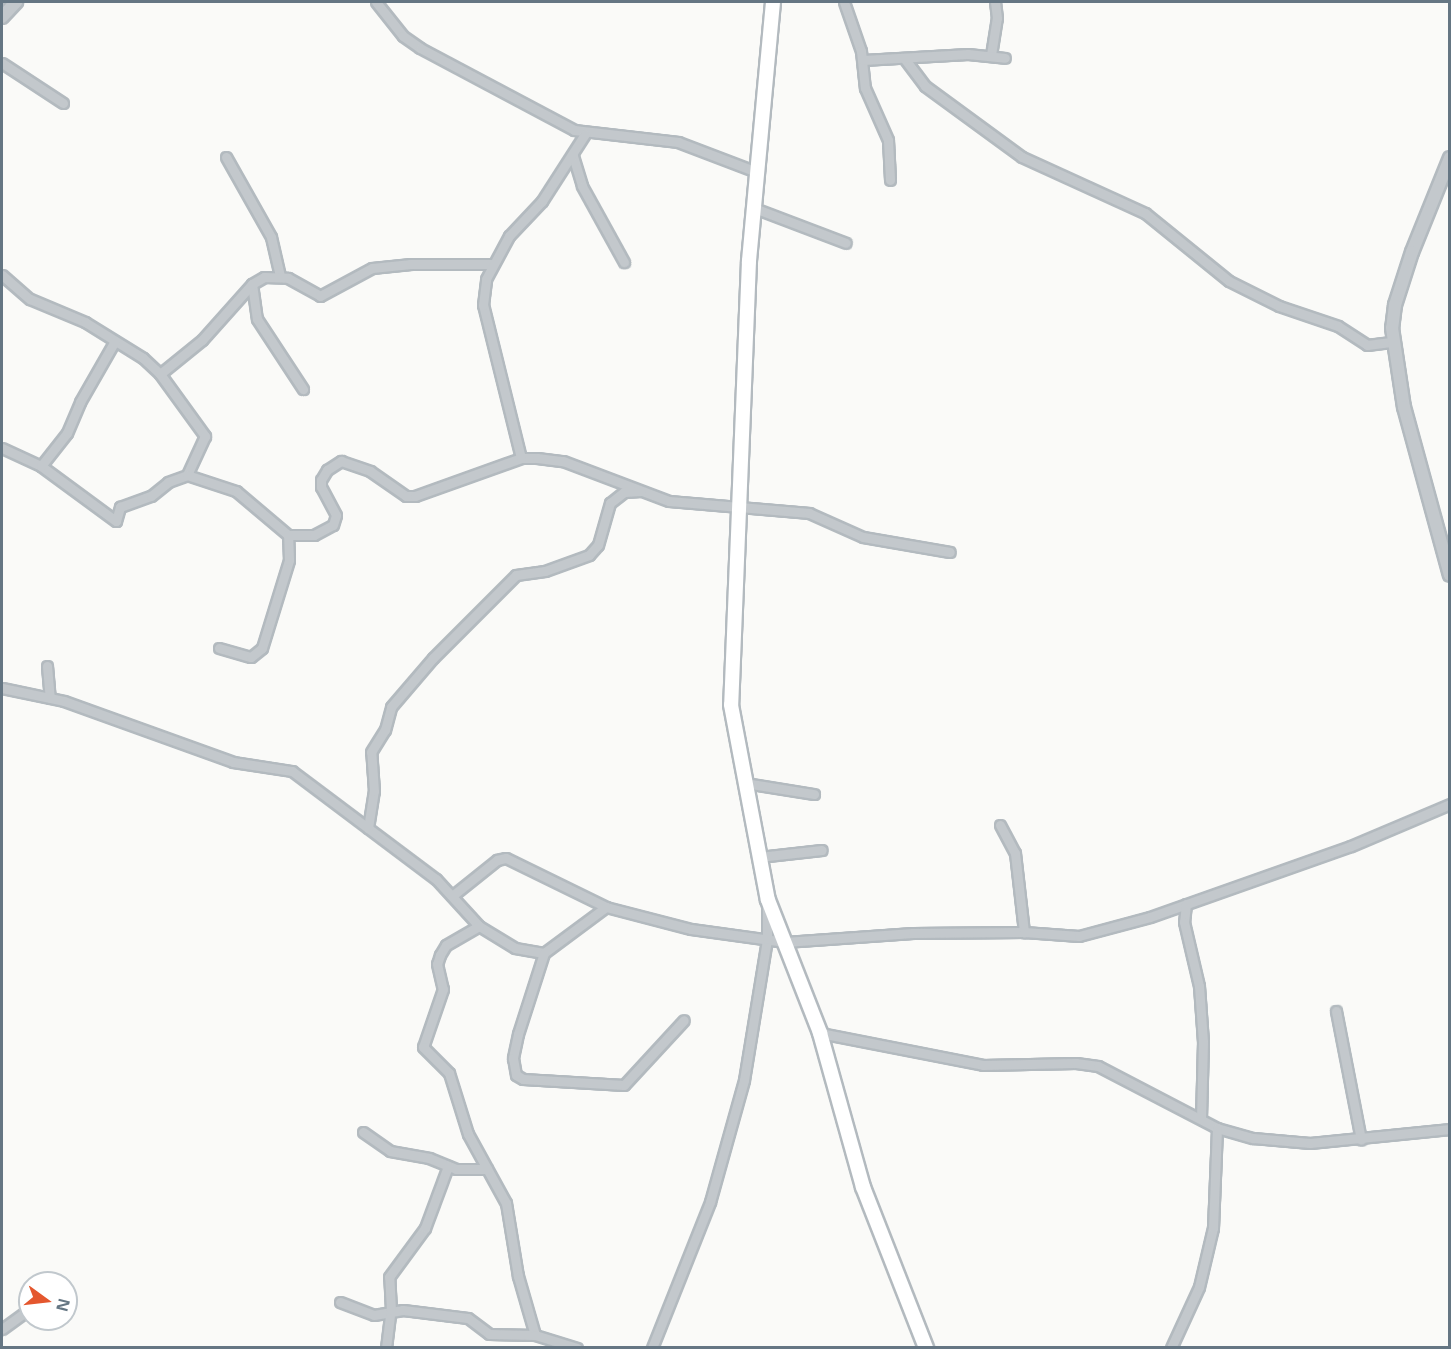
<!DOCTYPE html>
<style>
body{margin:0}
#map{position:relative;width:1451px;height:1349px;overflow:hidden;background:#fafaf8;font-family:"Open Sans",sans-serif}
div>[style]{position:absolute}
.roads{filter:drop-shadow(2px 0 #b3babf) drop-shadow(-2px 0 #b3babf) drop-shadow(0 2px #b3babf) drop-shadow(0 -2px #b3babf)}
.minor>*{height:9px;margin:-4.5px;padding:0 4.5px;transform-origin:4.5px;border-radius:4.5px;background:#c3c8cc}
.tertiary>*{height:12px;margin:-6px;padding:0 6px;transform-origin:6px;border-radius:6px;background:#c3c8cc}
.secondary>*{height:14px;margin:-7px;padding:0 7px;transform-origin:7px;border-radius:7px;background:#fff}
span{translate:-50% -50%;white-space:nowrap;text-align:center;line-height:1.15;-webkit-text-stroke:6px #fff;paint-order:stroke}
.frame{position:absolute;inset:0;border:3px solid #657683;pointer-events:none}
.north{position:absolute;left:18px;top:1271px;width:60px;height:60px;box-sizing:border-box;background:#fff;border:2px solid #c1c8cd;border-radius:50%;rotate:105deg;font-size:16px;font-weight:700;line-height:24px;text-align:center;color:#657683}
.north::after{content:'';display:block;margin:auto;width:21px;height:27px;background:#e4572e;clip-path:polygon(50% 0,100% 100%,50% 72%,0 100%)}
</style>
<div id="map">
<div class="roads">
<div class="minor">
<div style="left:376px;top:2px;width:43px;rotate:51.5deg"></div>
<div style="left:403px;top:36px;width:21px;rotate:35deg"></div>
<div style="left:420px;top:48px;width:174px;rotate:28deg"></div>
<div style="left:574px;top:130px;width:105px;rotate:6.6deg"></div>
<div style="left:678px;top:142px;width:85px;rotate:20.8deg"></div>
<div style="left:844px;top:2px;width:52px;rotate:70.9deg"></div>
<div style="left:861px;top:51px;width:37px;rotate:84deg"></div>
<div style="left:865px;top:88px;width:57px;rotate:66.1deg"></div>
<div style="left:888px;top:140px;width:40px;rotate:87.1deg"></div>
<div style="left:991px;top:55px;width:37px;rotate:-81deg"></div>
<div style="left:997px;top:18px;width:16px;rotate:-97deg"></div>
<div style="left:904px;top:58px;width:35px;rotate:53deg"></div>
<div style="left:925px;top:86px;width:120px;rotate:36.2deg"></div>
<div style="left:1022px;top:157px;width:135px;rotate:24.5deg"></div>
<div style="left:1145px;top:213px;width:108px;rotate:39deg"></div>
<div style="left:1229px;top:281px;width:56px;rotate:26.6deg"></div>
<div style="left:1279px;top:306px;width:62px;rotate:18.7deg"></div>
<div style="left:1338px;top:326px;width:35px;rotate:33deg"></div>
<div style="left:1367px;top:345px;width:26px;rotate:-7deg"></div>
<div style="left:863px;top:60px;width:105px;rotate:-3.3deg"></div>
<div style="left:968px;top:54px;width:37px;rotate:6deg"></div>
<div style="left:2px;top:63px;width:73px;rotate:33.3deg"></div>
<div style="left:573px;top:156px;width:31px;rotate:73deg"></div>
<div style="left:582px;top:186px;width:87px;rotate:61.1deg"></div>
<div style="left:226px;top:157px;width:92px;rotate:60.6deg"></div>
<div style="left:271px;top:237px;width:40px;rotate:77deg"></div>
<div style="left:754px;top:208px;width:98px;rotate:20.8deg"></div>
<div style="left:2px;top:275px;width:37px;rotate:41deg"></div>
<div style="left:30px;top:299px;width:60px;rotate:22.7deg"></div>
<div style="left:85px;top:322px;width:68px;rotate:31.8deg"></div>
<div style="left:143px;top:358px;width:23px;rotate:43deg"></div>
<div style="left:160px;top:374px;width:77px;rotate:54deg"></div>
<div style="left:205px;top:436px;width:43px;rotate:114.8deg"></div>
<div style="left:252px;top:284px;width:35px;rotate:82deg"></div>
<div style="left:257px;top:319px;width:84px;rotate:56.7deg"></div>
<div style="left:160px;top:374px;width:54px;rotate:-39deg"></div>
<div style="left:202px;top:340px;width:75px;rotate:-48.2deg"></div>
<div style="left:252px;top:284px;width:14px;rotate:-30deg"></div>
<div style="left:264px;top:277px;width:24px;rotate:2deg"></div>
<div style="left:288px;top:278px;width:37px;rotate:29deg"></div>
<div style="left:320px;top:296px;width:59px;rotate:-28.3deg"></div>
<div style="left:372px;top:268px;width:39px;rotate:-6deg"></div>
<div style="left:411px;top:264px;width:81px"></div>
<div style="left:2px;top:448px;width:43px;rotate:24.8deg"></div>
<div style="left:41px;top:466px;width:93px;rotate:36.3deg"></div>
<div style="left:116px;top:521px;width:15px;rotate:-74deg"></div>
<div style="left:120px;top:507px;width:33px;rotate:-20deg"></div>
<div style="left:151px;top:496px;width:22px;rotate:-39deg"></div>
<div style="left:168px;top:482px;width:20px;rotate:-20deg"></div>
<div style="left:187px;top:475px;width:52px;rotate:18.1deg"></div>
<div style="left:236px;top:491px;width:68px;rotate:40.2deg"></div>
<div style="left:288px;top:535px;width:26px"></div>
<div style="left:314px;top:535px;width:21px;rotate:-28deg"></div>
<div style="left:333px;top:525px;width:10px;rotate:-73deg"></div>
<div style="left:336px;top:515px;width:32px;rotate:-118deg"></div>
<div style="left:321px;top:487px;width:7px;rotate:-90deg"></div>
<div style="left:321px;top:480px;width:12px;rotate:-59deg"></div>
<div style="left:327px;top:470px;width:17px;rotate:-33deg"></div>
<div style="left:341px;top:461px;width:31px;rotate:19deg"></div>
<div style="left:370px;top:471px;width:44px;rotate:34.8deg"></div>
<div style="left:406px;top:496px;width:9px"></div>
<div style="left:415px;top:496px;width:113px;rotate:-19.7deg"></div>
<div style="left:521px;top:458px;width:16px"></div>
<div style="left:537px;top:458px;width:26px;rotate:7deg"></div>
<div style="left:563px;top:461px;width:113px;rotate:20.7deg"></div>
<div style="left:669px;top:501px;width:141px;rotate:4.9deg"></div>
<div style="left:809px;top:513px;width:59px;rotate:24deg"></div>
<div style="left:863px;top:537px;width:88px;rotate:9.8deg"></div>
<div style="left:521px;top:458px;width:158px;rotate:-103.9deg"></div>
<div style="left:483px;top:305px;width:26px;rotate:-83deg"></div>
<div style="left:486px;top:279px;width:49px;rotate:-61.9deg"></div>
<div style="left:509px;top:236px;width:48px;rotate:-46.7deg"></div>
<div style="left:542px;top:201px;width:80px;rotate:-57.3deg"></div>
<div style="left:41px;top:466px;width:42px;rotate:-51.8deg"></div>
<div style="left:67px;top:433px;width:34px;rotate:-67deg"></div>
<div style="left:80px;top:402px;width:70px;rotate:-60.2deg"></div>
<div style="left:219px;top:648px;width:33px;rotate:16deg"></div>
<div style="left:251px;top:657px;width:14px;rotate:-39deg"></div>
<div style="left:262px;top:648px;width:92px;rotate:-72.9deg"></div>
<div style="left:289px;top:560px;width:25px;rotate:-92deg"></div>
<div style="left:47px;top:666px;width:32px;rotate:85deg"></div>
<div style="left:2px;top:688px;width:63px;rotate:11.8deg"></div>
<div style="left:64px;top:701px;width:180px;rotate:19.8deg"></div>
<div style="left:233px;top:762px;width:60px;rotate:8.7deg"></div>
<div style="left:292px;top:771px;width:180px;rotate:36.9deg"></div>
<div style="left:436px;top:879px;width:64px;rotate:47.5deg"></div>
<div style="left:479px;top:926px;width:42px;rotate:31.4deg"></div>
<div style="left:515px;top:948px;width:29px;rotate:10deg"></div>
<div style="left:745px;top:783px;width:70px;rotate:9.1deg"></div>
<div style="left:1000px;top:825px;width:32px;rotate:62deg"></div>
<div style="left:1015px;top:853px;width:80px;rotate:83.5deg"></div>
<div style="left:368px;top:828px;width:37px;rotate:-81deg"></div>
<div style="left:374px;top:791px;width:39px;rotate:-94deg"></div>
<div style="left:371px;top:752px;width:26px;rotate:-58deg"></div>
<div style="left:385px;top:730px;width:24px;rotate:-75deg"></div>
<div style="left:391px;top:707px;width:65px;rotate:-49.4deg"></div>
<div style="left:433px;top:658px;width:117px;rotate:-45deg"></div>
<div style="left:516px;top:575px;width:29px;rotate:-8deg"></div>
<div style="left:545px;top:571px;width:47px;rotate:-20deg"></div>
<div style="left:589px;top:555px;width:13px;rotate:-48deg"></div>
<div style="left:598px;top:545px;width:44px;rotate:-74.1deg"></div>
<div style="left:610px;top:503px;width:18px;rotate:-38deg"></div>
<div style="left:624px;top:492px;width:17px;rotate:-3deg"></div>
<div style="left:759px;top:857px;width:63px;rotate:-6.3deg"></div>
<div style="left:452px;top:896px;width:58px;rotate:-38.7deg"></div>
<div style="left:497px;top:860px;width:9px;rotate:-13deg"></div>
<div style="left:506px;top:858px;width:111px;rotate:26.1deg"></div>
<div style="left:606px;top:907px;width:88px;rotate:14.5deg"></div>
<div style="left:691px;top:929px;width:95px;rotate:7.9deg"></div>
<div style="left:785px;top:942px;width:128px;rotate:-4deg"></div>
<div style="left:913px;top:933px;width:111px;rotate:-0.5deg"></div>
<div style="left:1024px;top:932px;width:55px;rotate:4.2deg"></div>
<div style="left:1079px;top:936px;width:73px;rotate:-15deg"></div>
<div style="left:1150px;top:917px;width:213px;rotate:-19.5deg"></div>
<div style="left:1351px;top:846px;width:108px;rotate:-23deg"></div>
<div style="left:1186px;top:904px;width:18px;rotate:96deg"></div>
<div style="left:1184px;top:922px;width:66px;rotate:76.8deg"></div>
<div style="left:1199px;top:986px;width:56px;rotate:85.9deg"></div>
<div style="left:1203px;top:1042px;width:75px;rotate:91.5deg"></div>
<div style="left:606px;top:907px;width:77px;rotate:143.4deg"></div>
<div style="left:544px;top:953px;width:85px;rotate:107.8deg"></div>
<div style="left:518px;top:1034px;width:25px;rotate:102deg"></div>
<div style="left:513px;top:1058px;width:17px;rotate:80deg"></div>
<div style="left:516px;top:1075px;width:8px;rotate:30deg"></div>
<div style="left:523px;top:1079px;width:101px;rotate:3.4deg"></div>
<div style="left:624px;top:1085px;width:88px;rotate:-47.3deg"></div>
<div style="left:479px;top:926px;width:38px;rotate:150deg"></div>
<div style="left:446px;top:945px;width:12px;rotate:121deg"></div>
<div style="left:440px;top:955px;width:9px;rotate:108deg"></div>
<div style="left:437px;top:964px;width:26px;rotate:77deg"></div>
<div style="left:443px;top:989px;width:61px;rotate:109deg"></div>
<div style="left:423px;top:1047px;width:37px;rotate:45deg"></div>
<div style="left:449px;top:1073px;width:64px;rotate:72.7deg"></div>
<div style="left:468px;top:1134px;width:79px;rotate:61.2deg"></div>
<div style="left:506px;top:1203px;width:74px;rotate:80.7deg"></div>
<div style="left:518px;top:1276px;width:61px;rotate:73.9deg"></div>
<div style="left:1336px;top:1011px;width:131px;rotate:79deg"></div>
<div style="left:820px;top:1033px;width:166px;rotate:11.1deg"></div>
<div style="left:983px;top:1065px;width:93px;rotate:-1.2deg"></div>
<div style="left:1076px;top:1063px;width:22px;rotate:8deg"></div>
<div style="left:1098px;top:1066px;width:134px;rotate:27.5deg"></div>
<div style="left:1217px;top:1128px;width:37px;rotate:16deg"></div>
<div style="left:1253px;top:1138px;width:57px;rotate:5deg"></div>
<div style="left:1310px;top:1143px;width:141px;rotate:-5.7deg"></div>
<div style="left:363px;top:1132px;width:33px;rotate:35deg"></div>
<div style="left:390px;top:1151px;width:40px;rotate:10deg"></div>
<div style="left:429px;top:1158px;width:29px;rotate:22deg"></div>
<div style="left:456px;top:1169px;width:31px"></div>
<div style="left:340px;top:1302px;width:36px;rotate:21deg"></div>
<div style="left:374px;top:1315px;width:29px;rotate:-10deg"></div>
<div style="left:403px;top:1310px;width:65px;rotate:7deg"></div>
<div style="left:468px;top:1318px;width:26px;rotate:37deg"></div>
<div style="left:489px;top:1334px;width:46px;rotate:1.2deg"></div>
<div style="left:535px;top:1335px;width:44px;rotate:17.2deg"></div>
<div style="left:2px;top:1329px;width:34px;rotate:-36deg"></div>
<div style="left:386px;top:1348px;width:38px;rotate:-83deg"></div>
<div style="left:391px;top:1310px;width:33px;rotate:-93deg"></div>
<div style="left:389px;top:1277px;width:61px;rotate:-53.7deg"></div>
<div style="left:425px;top:1228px;width:66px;rotate:-69.6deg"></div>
<div style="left:652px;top:1348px;width:157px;rotate:-68.3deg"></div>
<div style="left:710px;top:1202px;width:127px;rotate:-74.4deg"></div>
<div style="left:744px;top:1080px;width:143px;rotate:-80.7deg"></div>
<div style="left:767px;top:939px;width:33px;rotate:-90deg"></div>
<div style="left:1171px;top:1348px;width:67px;rotate:-65.3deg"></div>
<div style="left:1199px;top:1287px;width:61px;rotate:-76.7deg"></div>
<div style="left:1213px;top:1228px;width:100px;rotate:-87.7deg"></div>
</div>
<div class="tertiary">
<div style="left:2px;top:17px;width:21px;rotate:-47deg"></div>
<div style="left:1450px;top:158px;width:101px;rotate:112deg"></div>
<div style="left:1412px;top:252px;width:56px;rotate:107.8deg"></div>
<div style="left:1395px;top:305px;width:23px;rotate:97deg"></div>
<div style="left:1392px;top:328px;width:80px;rotate:81.4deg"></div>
<div style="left:1404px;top:407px;width:174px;rotate:74.7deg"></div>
</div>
<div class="secondary">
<div style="left:773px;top:2px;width:260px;rotate:95.3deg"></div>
<div style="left:749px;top:261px;width:444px;rotate:92.3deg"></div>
<div style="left:731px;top:705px;width:198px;rotate:79.3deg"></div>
<div style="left:768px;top:900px;width:143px;rotate:68.6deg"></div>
<div style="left:820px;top:1033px;width:160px;rotate:74.4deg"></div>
<div style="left:863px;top:1187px;width:173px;rotate:68.6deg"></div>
</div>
</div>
<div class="frame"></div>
<div class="north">N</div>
</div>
